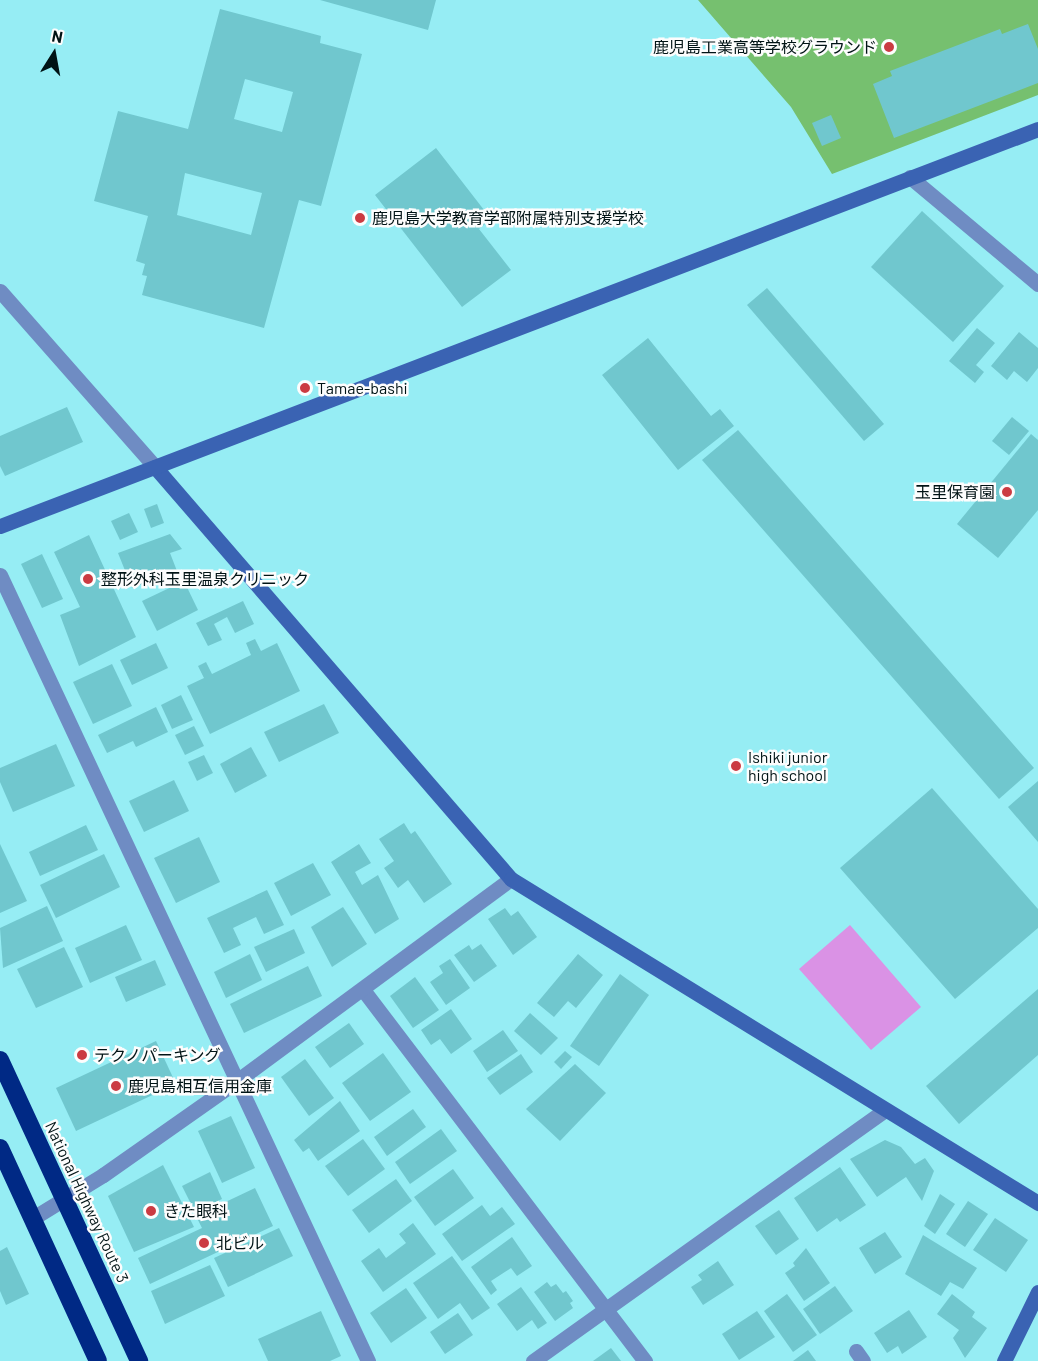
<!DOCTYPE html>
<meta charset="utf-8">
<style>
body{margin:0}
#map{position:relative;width:1038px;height:1361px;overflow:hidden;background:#96edf4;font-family:Barlow,"Noto Sans JP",sans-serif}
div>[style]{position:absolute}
.green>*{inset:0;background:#76c06f}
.water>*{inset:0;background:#da92e5}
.building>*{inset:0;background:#70c7ce}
.street>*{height:15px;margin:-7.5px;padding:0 7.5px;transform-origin:7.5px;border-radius:7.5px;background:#6f8cc3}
.secondary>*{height:15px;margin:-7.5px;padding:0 7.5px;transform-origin:7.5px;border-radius:7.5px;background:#3a63b3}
.highway>*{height:18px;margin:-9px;padding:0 9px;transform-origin:9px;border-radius:9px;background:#002985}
.dots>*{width:16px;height:16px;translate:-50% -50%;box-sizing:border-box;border:3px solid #fdfdfd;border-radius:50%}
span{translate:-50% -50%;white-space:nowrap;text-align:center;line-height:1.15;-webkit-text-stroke:5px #fdfdfd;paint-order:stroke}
.poi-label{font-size:16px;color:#001315}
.right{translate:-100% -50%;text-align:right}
.left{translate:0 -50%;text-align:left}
.street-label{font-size:16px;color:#001315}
.north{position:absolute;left:24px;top:24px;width:60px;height:60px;-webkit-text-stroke:4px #fdfdfd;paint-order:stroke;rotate:11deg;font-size:16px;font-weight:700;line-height:24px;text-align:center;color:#001315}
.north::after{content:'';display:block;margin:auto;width:21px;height:27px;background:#001315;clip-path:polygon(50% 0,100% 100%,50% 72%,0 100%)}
</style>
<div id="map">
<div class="green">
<div style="clip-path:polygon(698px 0,1038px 0,1038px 95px,832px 174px,791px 107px)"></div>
</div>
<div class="water">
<div style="clip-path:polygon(850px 925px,921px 1007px,871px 1050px,799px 969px)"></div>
</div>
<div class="building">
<div style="clip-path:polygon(320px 0,436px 0,428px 30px)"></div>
<div style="clip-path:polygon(evenodd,220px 9px,321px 36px,320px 43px,362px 54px,321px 206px,299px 200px,264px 328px,142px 295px,147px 276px,142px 275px,145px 264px,136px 261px,148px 216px,94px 201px,118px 111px,188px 129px,220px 9px,245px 79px,293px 92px,282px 132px,234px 119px,245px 79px,220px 9px,185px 173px,262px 193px,251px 235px,177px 215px,185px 173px)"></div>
<div style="clip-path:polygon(1028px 24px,1038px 49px,1038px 83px,894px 138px,873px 84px,892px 76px,890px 71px,1000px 29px,1002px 34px)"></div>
<div style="clip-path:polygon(831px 115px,841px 138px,822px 146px,812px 123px)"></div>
<div style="clip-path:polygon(436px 148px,491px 219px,479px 229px,511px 270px,462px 307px,375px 195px)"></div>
<div style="clip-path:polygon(922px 211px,1004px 286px,953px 342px,871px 267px)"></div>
<div style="clip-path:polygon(767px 288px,884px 424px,864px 441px,747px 305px)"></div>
<div style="clip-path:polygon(977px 328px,995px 343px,976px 365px,984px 372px,975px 383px,949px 361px)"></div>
<div style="clip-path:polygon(1019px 332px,1038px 348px,1038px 368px,1027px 382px,1014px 371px,1007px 380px,991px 366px)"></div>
<div style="clip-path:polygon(648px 338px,711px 416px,720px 409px,734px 426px,678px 470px,602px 375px)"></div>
<div style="clip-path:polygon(67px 407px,83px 442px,5px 476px,0 466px,0 436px)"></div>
<div style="clip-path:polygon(1012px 417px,1029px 431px,1009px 455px,992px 441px)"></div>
<div style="clip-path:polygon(738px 430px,1034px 768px,999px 799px,702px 460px)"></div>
<div style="clip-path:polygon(1031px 434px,1038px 440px,1038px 510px,998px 558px,957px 524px)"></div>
<div style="clip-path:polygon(157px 504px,164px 523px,151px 528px,144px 509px)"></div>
<div style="clip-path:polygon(129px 513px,138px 532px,120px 540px,111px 521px)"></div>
<div style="clip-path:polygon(170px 534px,182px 549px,170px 553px,177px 571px,132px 588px,118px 553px)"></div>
<div style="clip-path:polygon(89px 535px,136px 637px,79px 666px,60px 615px,80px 607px,54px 552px)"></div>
<div style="clip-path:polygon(42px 554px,63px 599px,42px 608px,21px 564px)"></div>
<div style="clip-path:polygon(184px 581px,198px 610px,157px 631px,142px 601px)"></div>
<div style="clip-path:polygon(243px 601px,254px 624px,235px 633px,227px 617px,214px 624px,222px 640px,208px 646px,196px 623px)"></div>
<div style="clip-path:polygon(255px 639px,261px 651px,277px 643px,300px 691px,210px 734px,187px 686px,204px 678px,198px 666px,206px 662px,212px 674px,251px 655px,246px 643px)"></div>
<div style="clip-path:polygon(156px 643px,168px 668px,132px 685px,120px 660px)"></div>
<div style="clip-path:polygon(112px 664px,132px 706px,93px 724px,73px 682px)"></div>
<div style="clip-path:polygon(181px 695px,193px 720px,172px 729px,161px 705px)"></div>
<div style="clip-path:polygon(324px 704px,339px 733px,279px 762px,264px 732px)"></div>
<div style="clip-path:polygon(156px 707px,168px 732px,136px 747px,133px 741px,107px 753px,98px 735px)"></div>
<div style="clip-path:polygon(194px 726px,204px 746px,185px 755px,175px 735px)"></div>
<div style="clip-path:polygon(56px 744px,75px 786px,13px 812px,0 782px,0 768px)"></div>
<div style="clip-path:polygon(251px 747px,267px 776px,235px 793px,220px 764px)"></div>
<div style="clip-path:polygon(204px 755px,213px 773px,197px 781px,188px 762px)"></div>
<div style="clip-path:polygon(174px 780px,189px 811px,144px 832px,129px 801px)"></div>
<div style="clip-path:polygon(1038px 781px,1038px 842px,1008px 807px)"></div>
<div style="clip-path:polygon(932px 788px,1038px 909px,1038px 928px,955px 999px,840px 868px)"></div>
<div style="clip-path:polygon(404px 823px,411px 834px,415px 831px,452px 884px,424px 903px,408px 880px,398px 888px,384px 868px,394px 861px,379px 839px)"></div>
<div style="clip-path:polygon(86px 825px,98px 850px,40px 876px,29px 852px)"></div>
<div style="clip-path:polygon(199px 837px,220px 882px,176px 903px,154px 858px)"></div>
<div style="clip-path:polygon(0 844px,27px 901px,0 913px)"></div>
<div style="clip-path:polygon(359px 844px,371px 863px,355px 872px,362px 885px,378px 875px,399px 919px,375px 934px,331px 862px)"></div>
<div style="clip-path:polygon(104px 854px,120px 887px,56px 918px,40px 885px)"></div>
<div style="clip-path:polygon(313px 863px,331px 895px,291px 916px,274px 883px)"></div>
<div style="clip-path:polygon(267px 890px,284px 925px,264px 934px,256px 917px,233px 928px,241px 945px,224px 953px,207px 918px)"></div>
<div style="clip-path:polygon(47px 906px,63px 941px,3px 968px,0 928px)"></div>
<div style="clip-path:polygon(343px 907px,367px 944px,332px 967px,311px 927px)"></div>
<div style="clip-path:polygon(505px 908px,511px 916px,518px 911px,537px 937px,513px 955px,488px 919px)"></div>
<div style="clip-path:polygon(126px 925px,142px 960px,90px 983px,75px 948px)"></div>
<div style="clip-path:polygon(294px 929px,305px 953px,266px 972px,254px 947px)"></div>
<div style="clip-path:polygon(481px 944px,497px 966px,474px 982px,454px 955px,469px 945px,472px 950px)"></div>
<div style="clip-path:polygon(64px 947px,83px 987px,36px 1008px,17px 969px)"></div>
<div style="clip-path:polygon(250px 954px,262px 980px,226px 998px,214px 972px)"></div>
<div style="clip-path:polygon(578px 954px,603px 975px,576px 1008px,568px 1001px,554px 1017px,537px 1003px)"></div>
<div style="clip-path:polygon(450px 959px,470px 988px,446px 1005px,430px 982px,443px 973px,439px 966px)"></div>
<div style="clip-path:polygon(155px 960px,166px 985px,126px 1002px,115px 977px)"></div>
<div style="clip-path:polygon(308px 966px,322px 996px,244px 1033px,230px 1004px)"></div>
<div style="clip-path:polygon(620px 974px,649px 995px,599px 1066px,570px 1046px)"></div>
<div style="clip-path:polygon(415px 977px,439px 1010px,413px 1028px,390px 996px)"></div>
<div style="clip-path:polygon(1038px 989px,1038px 1055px,959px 1124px,926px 1086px)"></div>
<div style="clip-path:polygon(451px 1009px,472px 1039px,451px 1054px,440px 1039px,431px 1045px,421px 1030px)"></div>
<div style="clip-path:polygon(530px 1013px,558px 1038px,541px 1055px,514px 1031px)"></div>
<div style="clip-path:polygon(349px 1023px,364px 1044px,330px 1068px,315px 1047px)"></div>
<div style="clip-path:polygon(503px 1030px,518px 1051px,487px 1072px,473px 1051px)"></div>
<div style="clip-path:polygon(156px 1041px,176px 1084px,76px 1131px,56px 1088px)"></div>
<div style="clip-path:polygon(565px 1051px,572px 1057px,561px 1069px,554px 1062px)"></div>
<div style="clip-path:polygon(383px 1053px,411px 1092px,370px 1121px,342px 1083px)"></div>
<div style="clip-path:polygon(521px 1054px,533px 1072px,500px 1095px,487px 1078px)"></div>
<div style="clip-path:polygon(305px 1059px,334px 1098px,309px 1116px,281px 1077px)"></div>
<div style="clip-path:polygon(575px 1064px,606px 1093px,560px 1141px,526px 1109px)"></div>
<div style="clip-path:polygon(340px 1101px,360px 1131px,318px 1161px,309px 1148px,303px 1152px,294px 1140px)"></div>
<div style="clip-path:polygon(413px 1109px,426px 1127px,387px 1156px,374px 1137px)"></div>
<div style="clip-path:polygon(231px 1116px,255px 1168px,222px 1183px,198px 1131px)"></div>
<div style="clip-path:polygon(441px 1129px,457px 1151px,410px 1184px,395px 1162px)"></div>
<div style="clip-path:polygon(363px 1139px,385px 1169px,348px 1196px,325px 1166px)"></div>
<div style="clip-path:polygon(885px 1140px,901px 1147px,915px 1164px,925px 1158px,934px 1171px,922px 1201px,906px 1177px,877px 1197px,850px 1159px)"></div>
<div style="clip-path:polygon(163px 1165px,194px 1227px,134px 1252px,108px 1196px)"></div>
<div style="clip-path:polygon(840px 1167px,866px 1205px,840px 1222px,837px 1218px,817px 1232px,794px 1198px)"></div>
<div style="clip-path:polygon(453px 1169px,474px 1198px,435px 1226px,414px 1197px)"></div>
<div style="clip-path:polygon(210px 1172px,222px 1199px,195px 1212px,182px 1186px)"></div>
<div style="clip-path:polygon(396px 1179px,412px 1201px,369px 1233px,352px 1210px)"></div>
<div style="clip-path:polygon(255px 1188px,273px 1226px,150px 1284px,138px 1258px,202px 1228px,196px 1216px)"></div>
<div style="clip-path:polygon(940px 1194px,955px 1204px,935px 1234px,924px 1226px)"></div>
<div style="clip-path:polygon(968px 1201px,988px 1214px,965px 1247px,946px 1234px)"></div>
<div style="clip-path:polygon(482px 1205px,490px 1216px,502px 1207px,515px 1224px,462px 1261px,442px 1234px)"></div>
<div style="clip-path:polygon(779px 1210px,799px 1239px,776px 1255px,755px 1226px)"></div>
<div style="clip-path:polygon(995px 1218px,1028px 1240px,1006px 1272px,973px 1250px)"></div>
<div style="clip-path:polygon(413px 1223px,436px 1254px,383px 1292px,361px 1261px,379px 1248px,386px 1258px,406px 1243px,399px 1234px)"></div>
<div style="clip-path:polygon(279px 1228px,293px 1256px,228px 1287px,214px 1258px)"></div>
<div style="clip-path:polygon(885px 1232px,902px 1257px,875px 1274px,859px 1248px)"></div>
<div style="clip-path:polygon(923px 1235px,977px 1268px,963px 1289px,950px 1282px,941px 1296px,905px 1274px)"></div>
<div style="clip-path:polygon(512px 1237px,532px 1266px,517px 1276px,511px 1268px,491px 1281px,497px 1290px,491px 1295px,471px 1267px)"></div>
<div style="clip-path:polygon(7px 1247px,29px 1294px,6px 1305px,0 1291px,0 1251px)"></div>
<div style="clip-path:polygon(806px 1248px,830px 1283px,804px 1301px,785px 1273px,795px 1266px,793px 1263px)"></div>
<div style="clip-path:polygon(452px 1256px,490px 1308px,472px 1320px,460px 1303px,438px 1319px,413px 1283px)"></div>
<div style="clip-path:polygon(718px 1261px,734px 1285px,703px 1305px,691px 1287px,702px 1280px,698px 1275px)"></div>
<div style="clip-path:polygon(210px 1265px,225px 1296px,165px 1324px,151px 1291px)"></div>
<div style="clip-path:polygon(547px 1282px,551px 1287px,556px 1284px,563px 1293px,566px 1291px,573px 1301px,570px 1303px,573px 1308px,555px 1321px,534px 1292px)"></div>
<div style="clip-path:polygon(835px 1286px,853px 1311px,820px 1334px,803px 1309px)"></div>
<div style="clip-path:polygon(521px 1287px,547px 1323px,538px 1329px,532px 1320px,517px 1331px,497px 1304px)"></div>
<div style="clip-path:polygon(406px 1288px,427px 1318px,391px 1343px,370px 1313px)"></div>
<div style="clip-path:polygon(787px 1294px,817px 1335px,793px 1352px,764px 1311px)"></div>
<div style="clip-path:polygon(952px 1294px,975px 1312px,972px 1317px,987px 1328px,965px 1358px,953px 1338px,959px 1330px,937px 1314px)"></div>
<div style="clip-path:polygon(909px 1310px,927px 1337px,902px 1354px,898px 1346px,887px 1353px,874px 1333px)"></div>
<div style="clip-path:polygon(321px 1311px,341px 1356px,330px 1361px,268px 1361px,258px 1339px)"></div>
<div style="clip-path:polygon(757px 1311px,775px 1337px,739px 1360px,722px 1334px)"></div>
<div style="clip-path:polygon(458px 1313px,473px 1335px,445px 1354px,430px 1332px)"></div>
<div style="clip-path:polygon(611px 1348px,621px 1361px,593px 1361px)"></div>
<div style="clip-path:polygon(808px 1350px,816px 1361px,793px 1361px)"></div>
</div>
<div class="street">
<div style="left:910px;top:177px;width:167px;rotate:39.9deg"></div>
<div style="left:0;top:291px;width:235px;rotate:48.6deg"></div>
<div style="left:0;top:575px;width:868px;rotate:64.91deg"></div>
<div style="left:364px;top:991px;width:465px;rotate:52.8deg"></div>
<div style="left:33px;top:1218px;width:82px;rotate:-31.6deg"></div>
<div style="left:103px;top:1175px;width:165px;rotate:-35.1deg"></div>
<div style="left:238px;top:1080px;width:339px;rotate:-36.4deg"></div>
<div style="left:856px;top:1351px;width:12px;rotate:55deg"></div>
<div style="left:533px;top:1361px;width:430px;rotate:-35.5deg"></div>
</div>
<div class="secondary">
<div style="left:155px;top:467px;width:544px;rotate:49.17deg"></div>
<div style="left:511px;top:879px;width:619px;rotate:31.58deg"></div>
<div style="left:0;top:526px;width:1111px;rotate:-20.93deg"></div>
<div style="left:1004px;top:1361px;width:77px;rotate:-63.8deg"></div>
</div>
<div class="highway">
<div style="left:0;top:1060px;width:332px;rotate:65.2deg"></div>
<div style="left:0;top:1148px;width:234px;rotate:65.3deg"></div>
</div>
<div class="dots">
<div style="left:889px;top:47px;background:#cb3b42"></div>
<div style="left:360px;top:218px;background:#cb3b42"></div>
<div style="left:305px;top:388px;background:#cb3b42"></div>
<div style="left:1007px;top:492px;background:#cb3b42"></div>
<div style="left:88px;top:579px;background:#cb3b42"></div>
<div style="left:736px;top:766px;background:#cb3b42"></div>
<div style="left:82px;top:1055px;background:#cb3b42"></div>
<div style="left:116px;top:1086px;background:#cb3b42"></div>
<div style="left:151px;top:1211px;background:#cb3b42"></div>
<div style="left:204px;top:1243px;background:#cb3b42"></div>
</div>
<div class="poi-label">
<span class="right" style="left:877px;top:47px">鹿児島工業高等学校グラウンド</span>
<span class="left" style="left:372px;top:218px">鹿児島大学教育学部附属特別支援学校</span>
<span class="left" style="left:317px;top:388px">Tamae-bashi</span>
<span class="right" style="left:995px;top:492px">玉里保育園</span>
<span class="left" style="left:101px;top:579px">整形外科玉里温泉クリニック</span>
<span class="left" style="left:748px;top:766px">Ishiki junior<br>high school</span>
<span class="left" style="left:94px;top:1055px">テクノパーキング</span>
<span class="left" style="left:128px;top:1086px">鹿児島相互信用金庫</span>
<span class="left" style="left:164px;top:1211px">きた眼科</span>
<span class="left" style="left:216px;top:1243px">北ビル</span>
</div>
<div class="street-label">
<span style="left:87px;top:1202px;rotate:65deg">National Highway Route 3</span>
</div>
<div class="north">N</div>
</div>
